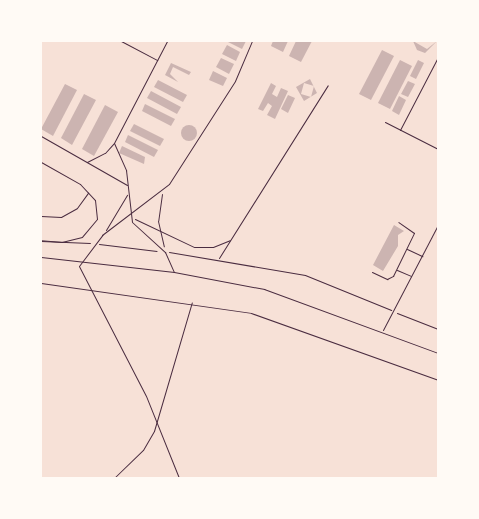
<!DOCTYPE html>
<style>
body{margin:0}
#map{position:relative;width:479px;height:519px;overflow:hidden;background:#f7e1d7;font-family:"Work Sans",sans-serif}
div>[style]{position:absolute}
.building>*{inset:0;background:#ccb4b1}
.round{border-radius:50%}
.path>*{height:1px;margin:-0.5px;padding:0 0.5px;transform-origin:0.5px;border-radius:0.5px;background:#4a2c40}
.service>*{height:1px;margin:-0.5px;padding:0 0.5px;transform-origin:0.5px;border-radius:0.5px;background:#4a2c40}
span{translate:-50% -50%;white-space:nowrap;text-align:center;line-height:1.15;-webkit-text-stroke:4px #fffaf5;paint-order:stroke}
.frame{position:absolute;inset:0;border:42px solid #fffaf5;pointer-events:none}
</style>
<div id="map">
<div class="building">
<div style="clip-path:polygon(226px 41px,246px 41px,242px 49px)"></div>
<div style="clip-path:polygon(273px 41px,288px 41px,283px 52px,271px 46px)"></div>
<div style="clip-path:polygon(296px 41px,312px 41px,301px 62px,289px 56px)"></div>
<div style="clip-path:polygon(413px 41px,427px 49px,437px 41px,425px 53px,417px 50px)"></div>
<div style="clip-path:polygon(227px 45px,240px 52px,236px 61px,222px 54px)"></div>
<div style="clip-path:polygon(382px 50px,394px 56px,371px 100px,359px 94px)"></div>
<div style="clip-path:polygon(221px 58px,234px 64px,229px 74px,216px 67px)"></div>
<div style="clip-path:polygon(400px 60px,412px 66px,390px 109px,378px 103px)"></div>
<div style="clip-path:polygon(418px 60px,424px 63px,416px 79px,410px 76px)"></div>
<div style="clip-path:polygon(171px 63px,191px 72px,189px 75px,173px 67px,170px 74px,178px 82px,165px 75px)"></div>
<div style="clip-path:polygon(213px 71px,227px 78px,223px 86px,209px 80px)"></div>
<div style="clip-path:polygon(evenodd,310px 79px,317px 93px,304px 101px,296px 87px,310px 79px,304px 83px,314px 86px,311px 97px,301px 94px,304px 83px)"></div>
<div style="clip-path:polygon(158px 80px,187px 95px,183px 102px,154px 87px)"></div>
<div style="clip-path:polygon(408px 81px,415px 84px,408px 97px,401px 94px)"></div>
<div style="clip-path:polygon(271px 83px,276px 86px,272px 94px,277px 97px,281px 88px,288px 91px,275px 119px,267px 115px,272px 106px,268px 103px,263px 111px,258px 109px)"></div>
<div style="clip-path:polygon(65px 84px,77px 90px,53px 136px,41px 129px)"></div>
<div style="clip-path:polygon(151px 91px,181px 107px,177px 114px,147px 98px)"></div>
<div style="clip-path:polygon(84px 94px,96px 100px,72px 145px,61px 138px)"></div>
<div style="clip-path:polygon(288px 95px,295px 98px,288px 113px,281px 109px)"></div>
<div style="clip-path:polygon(399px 96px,406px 100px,399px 115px,392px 111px)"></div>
<div style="clip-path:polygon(145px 104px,175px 119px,171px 126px,142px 111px)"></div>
<div style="clip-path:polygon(105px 105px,118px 112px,94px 156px,82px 149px)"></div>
<div style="clip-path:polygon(134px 124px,164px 139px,160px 146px,130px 131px)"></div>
<div class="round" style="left:181px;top:125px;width:16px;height:16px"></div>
<div style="clip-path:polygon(128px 135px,158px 150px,154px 157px,125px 142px)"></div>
<div style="clip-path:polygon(122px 146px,145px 157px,144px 164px,119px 153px)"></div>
<div style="clip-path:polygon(394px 225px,404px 231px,398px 235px,398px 246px,383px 271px,373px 265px)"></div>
</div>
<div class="path">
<div style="left:41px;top:162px;width:45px;rotate:29.4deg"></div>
<div style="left:80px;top:184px;width:22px;rotate:47deg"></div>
<div style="left:95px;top:200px;width:19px;rotate:84deg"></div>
<div style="left:97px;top:219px;width:23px;rotate:130deg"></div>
<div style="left:82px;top:237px;width:21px;rotate:166deg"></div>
<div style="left:62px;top:242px;width:21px;rotate:-175deg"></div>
<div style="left:162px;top:194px;width:27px;rotate:98deg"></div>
<div style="left:158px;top:221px;width:26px;rotate:77deg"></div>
<div style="left:41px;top:216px;width:20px;rotate:3deg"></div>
<div style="left:61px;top:217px;width:18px;rotate:-29deg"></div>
<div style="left:77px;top:208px;width:19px;rotate:-54deg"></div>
<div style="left:135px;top:219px;width:65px;rotate:25.4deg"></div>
<div style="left:194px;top:247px;width:19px"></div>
<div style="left:213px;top:247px;width:18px;rotate:-22deg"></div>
<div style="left:41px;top:241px;width:49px;rotate:2.3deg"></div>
<div style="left:99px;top:244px;width:58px;rotate:6.9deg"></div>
<div style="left:169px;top:252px;width:138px;rotate:9.6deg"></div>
<div style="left:305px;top:275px;width:93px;rotate:22.1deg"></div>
<div style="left:219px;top:258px;width:204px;rotate:-57.8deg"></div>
<div style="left:397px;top:313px;width:44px;rotate:21.3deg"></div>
</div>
<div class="service">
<div style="left:121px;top:41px;width:41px;rotate:27.8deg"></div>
<div style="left:385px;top:122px;width:59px;rotate:27deg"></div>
<div style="left:400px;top:130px;width:82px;rotate:-62.5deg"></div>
<div style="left:41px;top:136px;width:99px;rotate:29.7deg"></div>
<div style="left:114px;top:143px;width:30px;rotate:66deg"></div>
<div style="left:126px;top:170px;width:52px;rotate:83.4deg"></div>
<div style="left:132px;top:222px;width:45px;rotate:42.3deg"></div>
<div style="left:165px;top:252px;width:22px;rotate:66deg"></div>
<div style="left:87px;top:162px;width:20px;rotate:-27deg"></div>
<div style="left:105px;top:153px;width:13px;rotate:-48deg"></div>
<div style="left:114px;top:143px;width:115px;rotate:-62.5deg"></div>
<div style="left:106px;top:230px;width:41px;rotate:-59deg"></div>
<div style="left:407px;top:249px;width:17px;rotate:25deg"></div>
<div style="left:41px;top:257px;width:134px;rotate:6.4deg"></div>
<div style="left:174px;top:272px;width:92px;rotate:10.7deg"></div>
<div style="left:264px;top:289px;width:185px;rotate:20.2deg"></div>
<div style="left:397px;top:270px;width:15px;rotate:23deg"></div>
<div style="left:372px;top:272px;width:17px;rotate:25deg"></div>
<div style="left:387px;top:279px;width:7px;rotate:-27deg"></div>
<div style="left:393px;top:276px;width:48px;rotate:-64deg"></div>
<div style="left:414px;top:233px;width:19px;rotate:-145deg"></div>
<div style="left:41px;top:283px;width:212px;rotate:8.1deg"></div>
<div style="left:251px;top:313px;width:199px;rotate:19.7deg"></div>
<div style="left:383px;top:330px;width:119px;rotate:-62.4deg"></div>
<div style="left:114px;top:478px;width:40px;rotate:-44deg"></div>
<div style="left:143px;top:450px;width:22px;rotate:-60deg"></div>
<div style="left:154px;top:431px;width:134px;rotate:-73.6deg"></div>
<div style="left:179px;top:478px;width:88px;rotate:-111.9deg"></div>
<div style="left:146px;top:396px;width:146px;rotate:-117.3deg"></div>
<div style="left:79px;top:266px;width:39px;rotate:-53deg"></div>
<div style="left:102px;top:235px;width:84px;rotate:-37.3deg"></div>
<div style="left:169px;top:184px;width:122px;rotate:-57.3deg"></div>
<div style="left:235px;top:81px;width:43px;rotate:-67deg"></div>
</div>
<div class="frame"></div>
</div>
